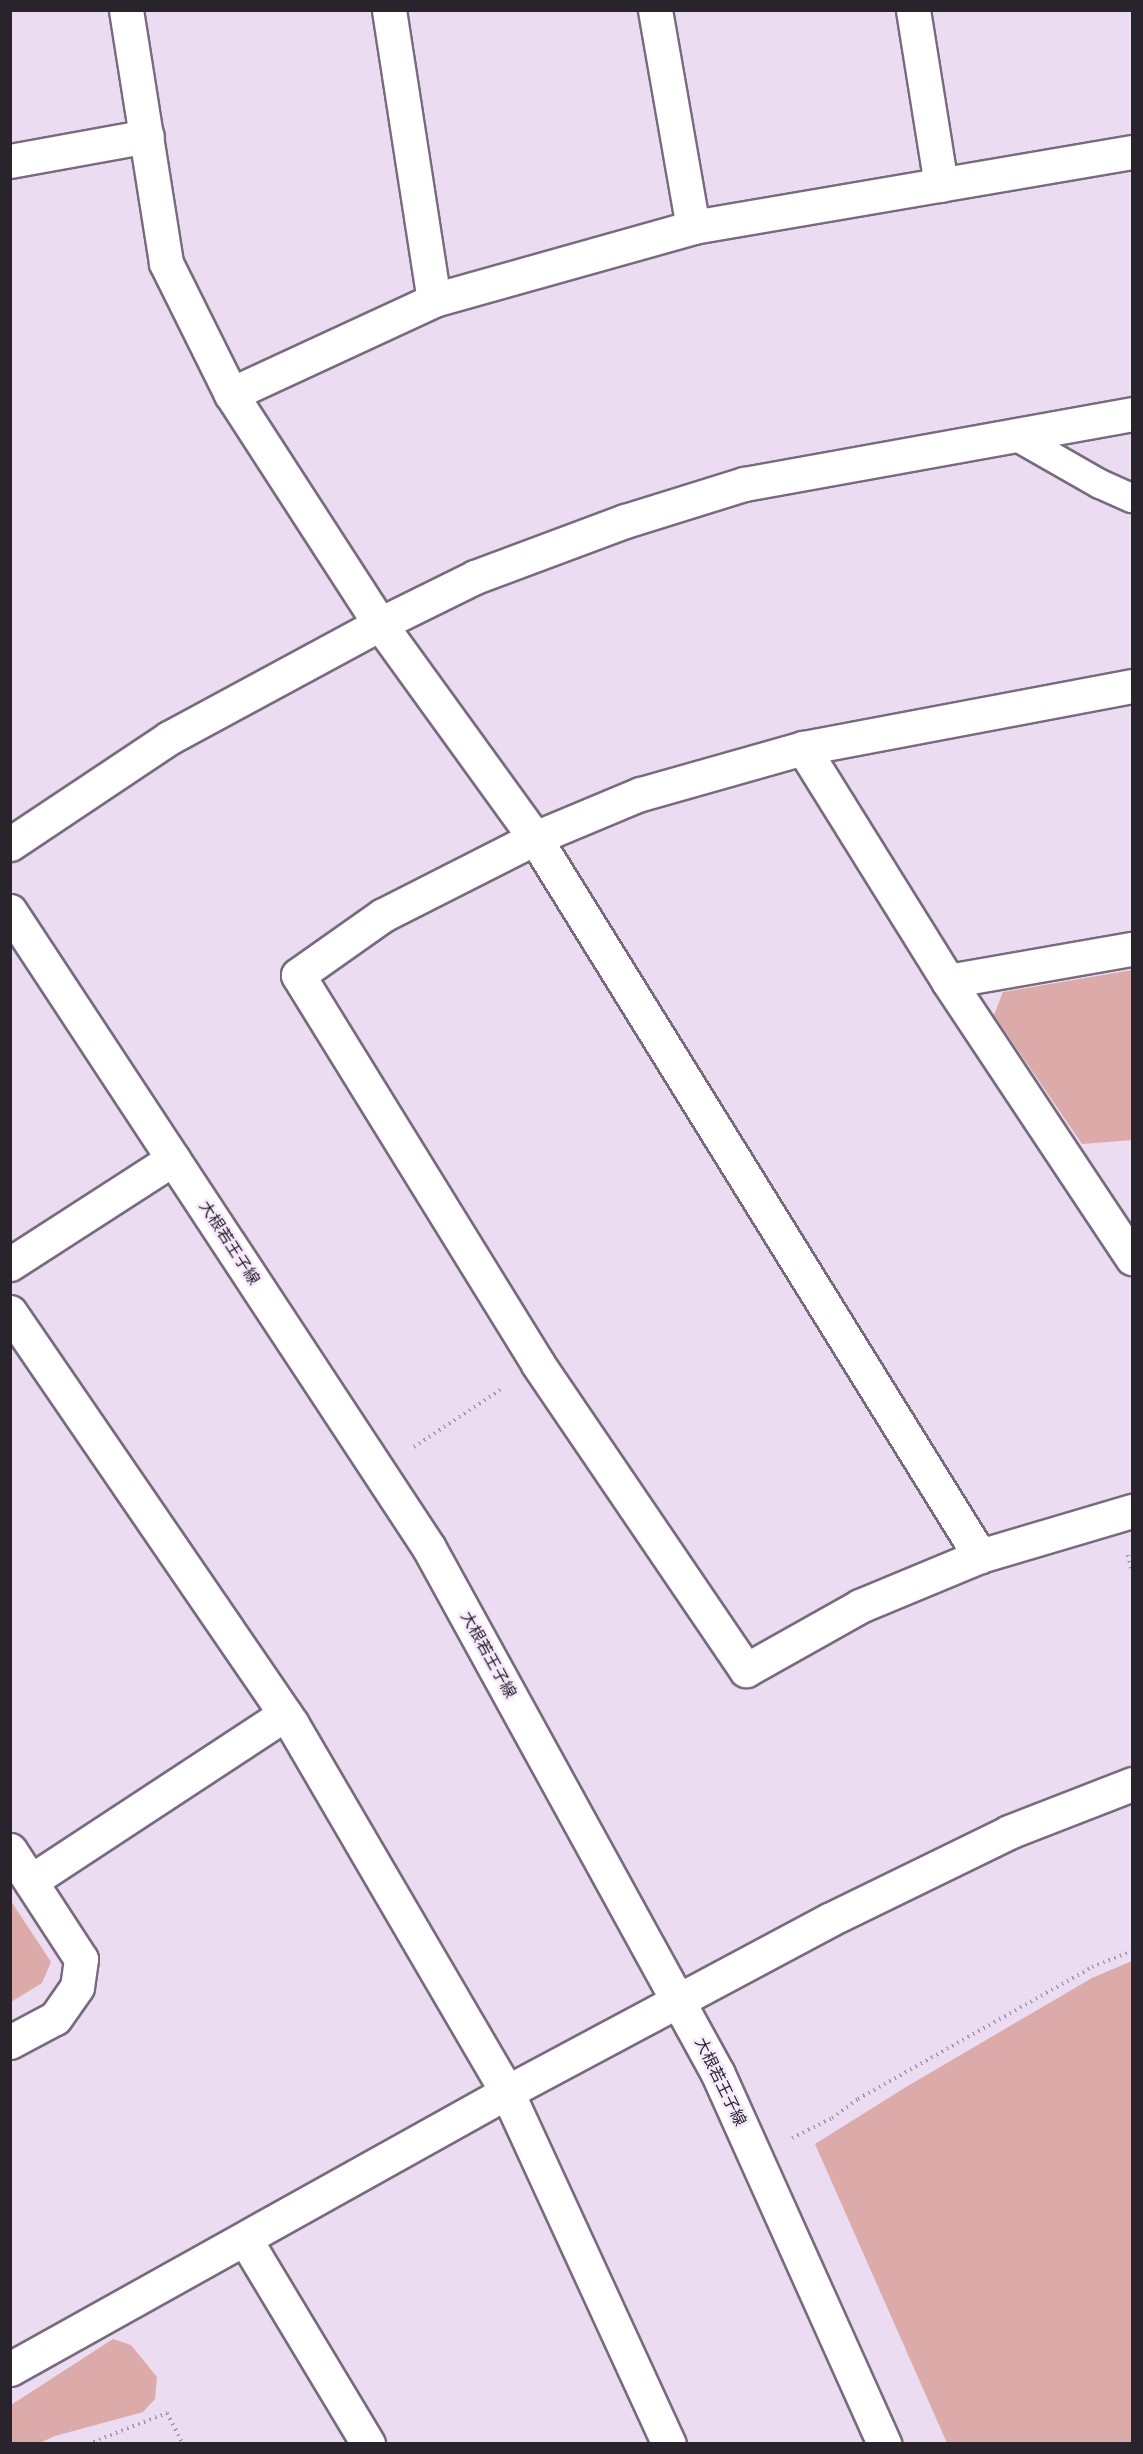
<!DOCTYPE html>
<meta charset="utf-8">
<style>
body{margin:0}
#map{position:relative;width:1143px;height:2454px;overflow:hidden;background:#ebdcf2;font-family:Roboto,"Noto Sans JP",sans-serif}
div>[style]{position:absolute}
.green>*{inset:0;background:#dbaaa9}
.path>*{height:4px;margin-top:-2px;transform-origin:0;background:repeating-linear-gradient(90deg,#a398a9 0 1.5px,transparent 0 6px)}
.roads{filter:drop-shadow(2px 0 #796b7f) drop-shadow(-2px 0 #796b7f) drop-shadow(0 2px #796b7f) drop-shadow(0 -2px #796b7f)}
.service>*{height:28px;margin:-14px;padding:0 14px;transform-origin:14px;border-radius:14px;background:#fff}
.minor>*{height:33px;margin:-16.5px;padding:0 16.5px;transform-origin:16.5px;border-radius:16.5px;background:#fff}
.tertiary>*{height:33px;margin:-16.5px;padding:0 16.5px;transform-origin:16.5px;border-radius:16.5px;background:#fff}
span{translate:-50% -50%;white-space:nowrap;text-align:center;line-height:1.15;-webkit-text-stroke:5px #f7eafd;paint-order:stroke}
.street-label{font-size:16px;color:#29232b}
.frame{position:absolute;inset:0;border:12px solid #29232b;pointer-events:none}
</style>
<div id="map">
<div class="green">
<div style="clip-path:polygon(1132px 970px,1132px 1140px,1082px 1144px,994px 1015px,1003px 992px)"></div>
<div style="clip-path:polygon(11px 1901px,51px 1962px,42px 1983px,11px 2002px)"></div>
<div style="clip-path:polygon(1132px 1961px,1132px 2443px,947px 2443px,815px 2144px,906px 2087px,1092px 1978px)"></div>
<div style="clip-path:polygon(113px 2339px,131px 2345px,157px 2377px,155px 2399px,143px 2412px,55px 2436px,40px 2443px,11px 2443px,11px 2405px)"></div>
</div>
<div class="path">
<div style="left:414px;top:1447px;width:107px;rotate:-33.5deg"></div>
<div style="left:1128px;top:1555px;width:16px;rotate:76deg"></div>
<div style="left:792px;top:2138px;width:45px;rotate:-26.6deg"></div>
<div style="left:832px;top:2118px;width:32px;rotate:-36deg"></div>
<div style="left:858px;top:2099px;width:269px;rotate:-29.4deg"></div>
<div style="left:1092px;top:1967px;width:43px;rotate:-21.8deg"></div>
<div style="left:88px;top:2444px;width:85px;rotate:-21.4deg"></div>
<div style="left:167px;top:2413px;width:35px;rotate:63deg"></div>
</div>
<div class="roads">
<div class="service">
<div style="left:1014px;top:435px;width:99px;rotate:29.7deg"></div>
<div style="left:1100px;top:484px;width:35px;rotate:24deg"></div>
</div>
<div class="minor">
<div style="left:126px;top:10px;width:256px;rotate:81deg"></div>
<div style="left:166px;top:263px;width:146px;rotate:63.6deg"></div>
<div style="left:231px;top:394px;width:274px;rotate:57.1deg"></div>
<div style="left:380px;top:624px;width:264px;rotate:54.1deg"></div>
<div style="left:535px;top:838px;width:845px;rotate:58.21deg"></div>
<div style="left:389px;top:10px;width:293px;rotate:81.2deg"></div>
<div style="left:655px;top:10px;width:220px;rotate:80.1deg"></div>
<div style="left:913px;top:10px;width:177px;rotate:80.9deg"></div>
<div style="left:10px;top:161px;width:139px;rotate:-10.3deg"></div>
<div style="left:231px;top:394px;width:224px;rotate:-24.8deg"></div>
<div style="left:434px;top:300px;width:269px;rotate:-15.7deg"></div>
<div style="left:693px;top:227px;width:445px;rotate:-9.7deg"></div>
<div style="left:1132px;top:686px;width:335px;rotate:169.3deg"></div>
<div style="left:803px;top:748px;width:169px;rotate:164.2deg"></div>
<div style="left:640px;top:794px;width:114px;rotate:157.3deg"></div>
<div style="left:535px;top:838px;width:170px;rotate:153.1deg"></div>
<div style="left:383px;top:915px;width:104px;rotate:144.8deg"></div>
<div style="left:298px;top:975px;width:457px;rotate:58.3deg"></div>
<div style="left:538px;top:1364px;width:370px;rotate:55.8deg"></div>
<div style="left:746px;top:1670px;width:131px;rotate:-29.3deg"></div>
<div style="left:860px;top:1606px;width:130px;rotate:-22.6deg"></div>
<div style="left:980px;top:1556px;width:159px;rotate:-16.5deg"></div>
<div style="left:803px;top:748px;width:274px;rotate:58.1deg"></div>
<div style="left:948px;top:981px;width:333px;rotate:56.4deg"></div>
<div style="left:10px;top:844px;width:191px;rotate:-33.7deg"></div>
<div style="left:169px;top:738px;width:240px;rotate:-28.4deg"></div>
<div style="left:380px;top:624px;width:106px;rotate:-26.3deg"></div>
<div style="left:475px;top:577px;width:160px;rotate:-20.5deg"></div>
<div style="left:625px;top:521px;width:125px;rotate:-17.3deg"></div>
<div style="left:744px;top:484px;width:394px;rotate:-10.2deg"></div>
<div style="left:948px;top:981px;width:187px;rotate:-9.9deg"></div>
<div style="left:10px;top:1264px;width:194px;rotate:-32.8deg"></div>
<div style="left:10px;top:1312px;width:499px;rotate:55.6deg"></div>
<div style="left:292px;top:1724px;width:426px;rotate:59.7deg"></div>
<div style="left:507px;top:2092px;width:387px;rotate:65.3deg"></div>
<div style="left:10px;top:1850px;width:130px;rotate:56.9deg"></div>
<div style="left:81px;top:1959px;width:28px;rotate:98deg"></div>
<div style="left:77px;top:1987px;width:38px;rotate:125deg"></div>
<div style="left:55px;top:2018px;width:51px;rotate:151.9deg"></div>
<div style="left:31px;top:1881px;width:304px;rotate:-33.3deg"></div>
<div style="left:245px;top:2239px;width:239px;rotate:59deg"></div>
<div style="left:10px;top:2369px;width:569px;rotate:-29.13deg"></div>
<div style="left:507px;top:2092px;width:367px;rotate:-28.1deg"></div>
<div style="left:831px;top:1919px;width:198px;rotate:-26deg"></div>
<div style="left:1009px;top:1832px;width:132px;rotate:-21.3deg"></div>
</div>
<div class="tertiary">
<div style="left:10px;top:911px;width:762px;rotate:56.66deg"></div>
<div style="left:429px;top:1548px;width:600px;rotate:61.21deg"></div>
<div style="left:718px;top:2074px;width:406px;rotate:65.8deg"></div>
</div>
</div>
<div class="street-label">
<span style="left:229px;top:1243px;rotate:57deg">大根若王子線</span>
<span style="left:488px;top:1655px;rotate:61deg">大根若王子線</span>
<span style="left:720px;top:2082px;rotate:64deg">大根若王子線</span>
</div>
<div class="frame"></div>
</div>
